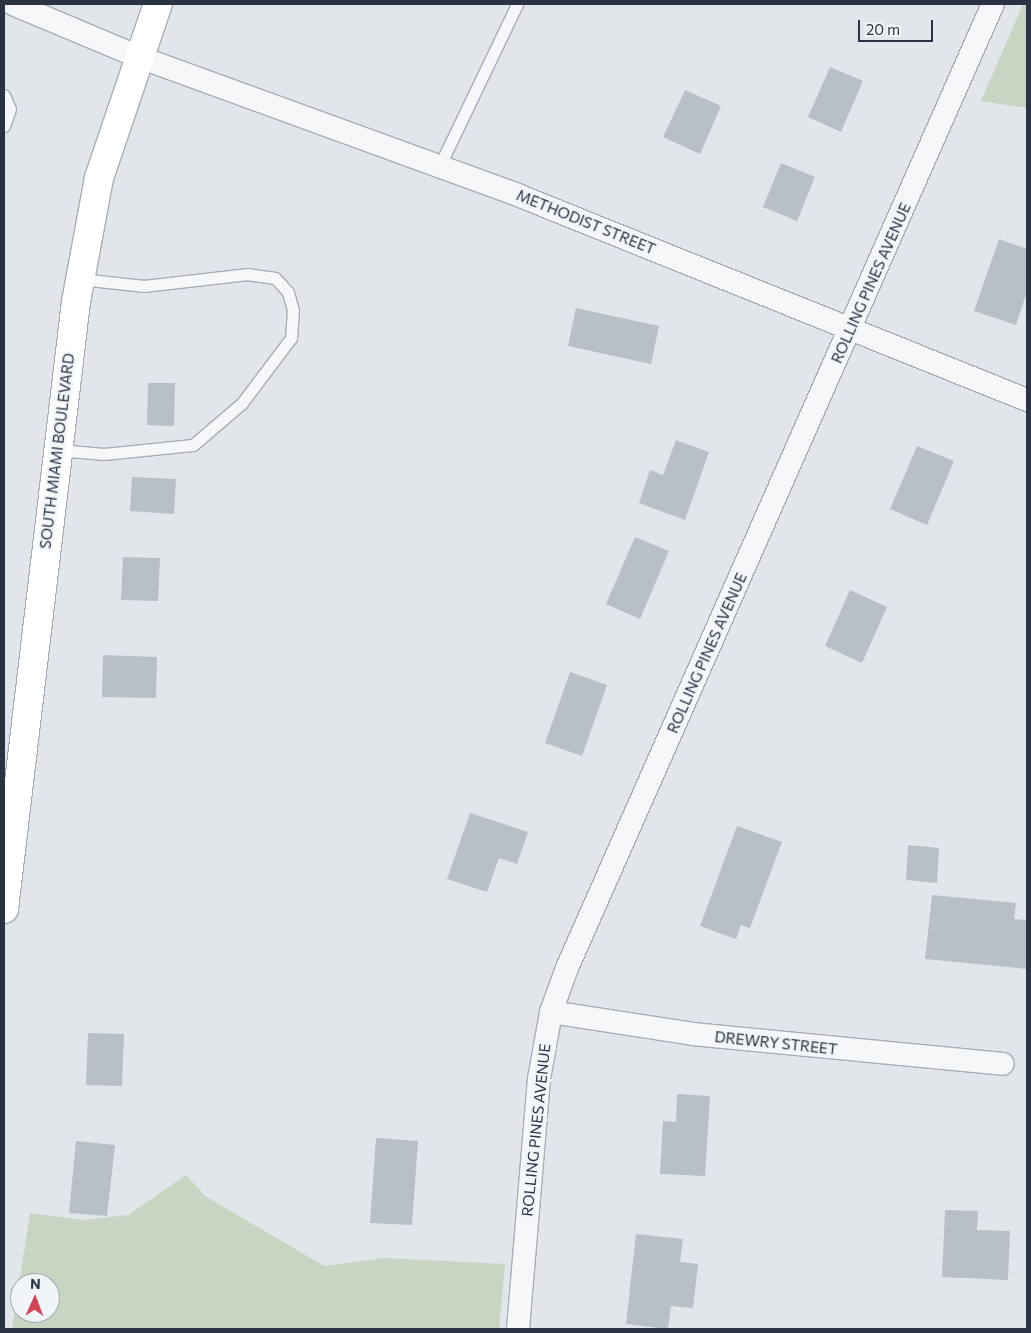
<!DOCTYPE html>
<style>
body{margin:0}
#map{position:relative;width:1031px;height:1333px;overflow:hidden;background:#e2e6eb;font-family:Commissioner,sans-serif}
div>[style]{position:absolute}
.green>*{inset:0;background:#c7d6c3}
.building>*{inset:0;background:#b9bfc9}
.roads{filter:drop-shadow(1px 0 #a7adb6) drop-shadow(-1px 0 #a7adb6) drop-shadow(0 1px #a7adb6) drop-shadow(0 -1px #a7adb6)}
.lane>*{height:11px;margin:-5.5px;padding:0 5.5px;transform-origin:5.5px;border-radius:5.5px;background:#f5f7f9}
.street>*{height:22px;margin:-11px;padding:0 11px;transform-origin:11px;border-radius:11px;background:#f5f7f9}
.primary>*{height:28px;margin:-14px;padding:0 14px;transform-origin:14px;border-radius:14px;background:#fff}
span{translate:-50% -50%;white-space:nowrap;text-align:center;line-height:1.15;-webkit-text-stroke:5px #f2f5f8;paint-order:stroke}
.street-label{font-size:15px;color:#293344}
.frame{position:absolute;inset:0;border:5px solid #293344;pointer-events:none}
.north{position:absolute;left:10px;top:1273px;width:50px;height:50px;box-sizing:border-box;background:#f2f5f8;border:1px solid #a2a7b0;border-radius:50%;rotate:2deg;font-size:14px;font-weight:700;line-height:20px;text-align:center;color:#293344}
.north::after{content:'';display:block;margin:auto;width:18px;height:22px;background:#d64256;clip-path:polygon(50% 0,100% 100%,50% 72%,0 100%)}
.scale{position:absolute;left:858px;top:20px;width:75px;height:22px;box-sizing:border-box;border:2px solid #293344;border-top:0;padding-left:6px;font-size:15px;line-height:18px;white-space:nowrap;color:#293344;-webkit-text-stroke:4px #f2f5f8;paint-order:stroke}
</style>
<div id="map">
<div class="green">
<div style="clip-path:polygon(1023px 4px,1027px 4px,1027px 108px,981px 101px)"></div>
<div style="clip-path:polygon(evenodd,186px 1175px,205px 1196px,324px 1266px,384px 1258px,505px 1264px,499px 1329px,12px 1329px,30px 1213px,84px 1220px,128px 1215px,186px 1175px,20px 1283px,50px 1283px,50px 1313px,20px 1313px,20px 1283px)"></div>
</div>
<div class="building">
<div style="clip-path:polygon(830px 67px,863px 81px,841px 132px,808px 117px)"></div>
<div style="clip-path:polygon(685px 90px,721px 106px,700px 154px,663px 137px)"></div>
<div style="clip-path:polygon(781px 163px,815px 177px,797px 221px,763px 207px)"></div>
<div style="clip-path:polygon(999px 239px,1027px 249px,1027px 292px,1016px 325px,974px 311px)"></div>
<div style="clip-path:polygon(576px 308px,659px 326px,651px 364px,568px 346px)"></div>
<div style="clip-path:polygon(148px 383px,175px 383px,174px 426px,147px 425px)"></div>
<div style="clip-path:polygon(676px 440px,709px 452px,685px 520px,639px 503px,650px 470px,663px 475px)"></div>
<div style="clip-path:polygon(917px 446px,954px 461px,927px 525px,890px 509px)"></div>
<div style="clip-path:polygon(132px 477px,176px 479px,174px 514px,130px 511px)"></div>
<div style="clip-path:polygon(635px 537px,669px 551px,640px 619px,606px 604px)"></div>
<div style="clip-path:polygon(123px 557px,160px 558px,158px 601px,121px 600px)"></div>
<div style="clip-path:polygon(850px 590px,887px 607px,862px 663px,825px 646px)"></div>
<div style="clip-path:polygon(103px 655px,157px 657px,156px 698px,102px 697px)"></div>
<div style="clip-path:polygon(570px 672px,607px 685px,582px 756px,545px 743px)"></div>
<div style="clip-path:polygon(470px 813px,528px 832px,517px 864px,499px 858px,487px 892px,447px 879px)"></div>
<div style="clip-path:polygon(737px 826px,782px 842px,750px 928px,741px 925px,736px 939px,700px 926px)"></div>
<div style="clip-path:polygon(908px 845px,939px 848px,937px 883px,906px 880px)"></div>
<div style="clip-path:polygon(932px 895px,1016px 903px,1014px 919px,1027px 920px,1027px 969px,925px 959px)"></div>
<div style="clip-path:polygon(88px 1033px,124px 1034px,122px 1086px,86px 1085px)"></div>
<div style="clip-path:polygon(677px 1094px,710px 1096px,705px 1176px,660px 1174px,663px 1121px,676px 1122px)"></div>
<div style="clip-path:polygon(376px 1138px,418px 1141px,412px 1225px,370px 1223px)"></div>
<div style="clip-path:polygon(76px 1141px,115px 1145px,107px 1216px,69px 1213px)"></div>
<div style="clip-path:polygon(945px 1210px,978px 1211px,977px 1230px,1010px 1231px,1008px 1280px,942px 1277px)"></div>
<div style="clip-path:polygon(636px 1234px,683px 1239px,680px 1262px,698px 1264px,693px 1308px,671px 1306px,668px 1329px,626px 1324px)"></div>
</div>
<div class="roads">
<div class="lane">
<div style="left:4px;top:95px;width:15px;rotate:67deg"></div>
<div style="left:10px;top:109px;width:18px;rotate:109deg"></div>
<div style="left:439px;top:167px;width:181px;rotate:-64.4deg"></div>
<div style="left:58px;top:450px;width:46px;rotate:5deg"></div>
<div style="left:104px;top:454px;width:89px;rotate:-5.8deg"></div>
<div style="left:193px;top:445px;width:65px;rotate:-40.6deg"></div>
<div style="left:242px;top:403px;width:81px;rotate:-53deg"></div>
<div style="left:291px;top:338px;width:28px;rotate:-86deg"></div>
<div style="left:293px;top:310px;width:19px;rotate:-106deg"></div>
<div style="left:288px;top:292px;width:19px;rotate:-133deg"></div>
<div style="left:275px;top:278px;width:27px;rotate:-172deg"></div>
<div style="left:248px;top:274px;width:105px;rotate:173.4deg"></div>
<div style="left:144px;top:286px;width:64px;rotate:-173.8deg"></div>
</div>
<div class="street">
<div style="left:13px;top:4px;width:137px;rotate:22.8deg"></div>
<div style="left:139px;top:57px;width:406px;rotate:20deg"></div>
<div style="left:520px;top:196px;width:547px;rotate:21.92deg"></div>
<div style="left:551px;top:1012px;width:144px;rotate:8.8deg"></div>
<div style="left:693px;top:1034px;width:311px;rotate:5.5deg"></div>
<div style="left:518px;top:1329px;width:251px;rotate:-85.2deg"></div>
<div style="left:539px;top:1079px;width:68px;rotate:-79.8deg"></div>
<div style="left:551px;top:1012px;width:47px;rotate:-70deg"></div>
<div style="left:567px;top:968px;width:1054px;rotate:-66.16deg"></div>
</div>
<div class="primary">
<div style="left:4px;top:909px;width:611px;rotate:-83.24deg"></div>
<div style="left:76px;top:302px;width:126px;rotate:-79.5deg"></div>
<div style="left:99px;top:178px;width:184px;rotate:-71.3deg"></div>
</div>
</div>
<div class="street-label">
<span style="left:586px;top:222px;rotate:22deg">METHODIST STREET</span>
<span style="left:871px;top:283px;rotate:-66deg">ROLLING PINES AVENUE</span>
<span style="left:57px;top:451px;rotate:-83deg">SOUTH MIAMI BOULEVARD</span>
<span style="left:707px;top:653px;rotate:-66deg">ROLLING PINES AVENUE</span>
<span style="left:776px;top:1043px;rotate:6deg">DREWRY STREET</span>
<span style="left:536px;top:1130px;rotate:-84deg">ROLLING PINES AVENUE</span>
</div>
<div class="frame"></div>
<div class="north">N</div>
<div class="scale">20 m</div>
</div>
